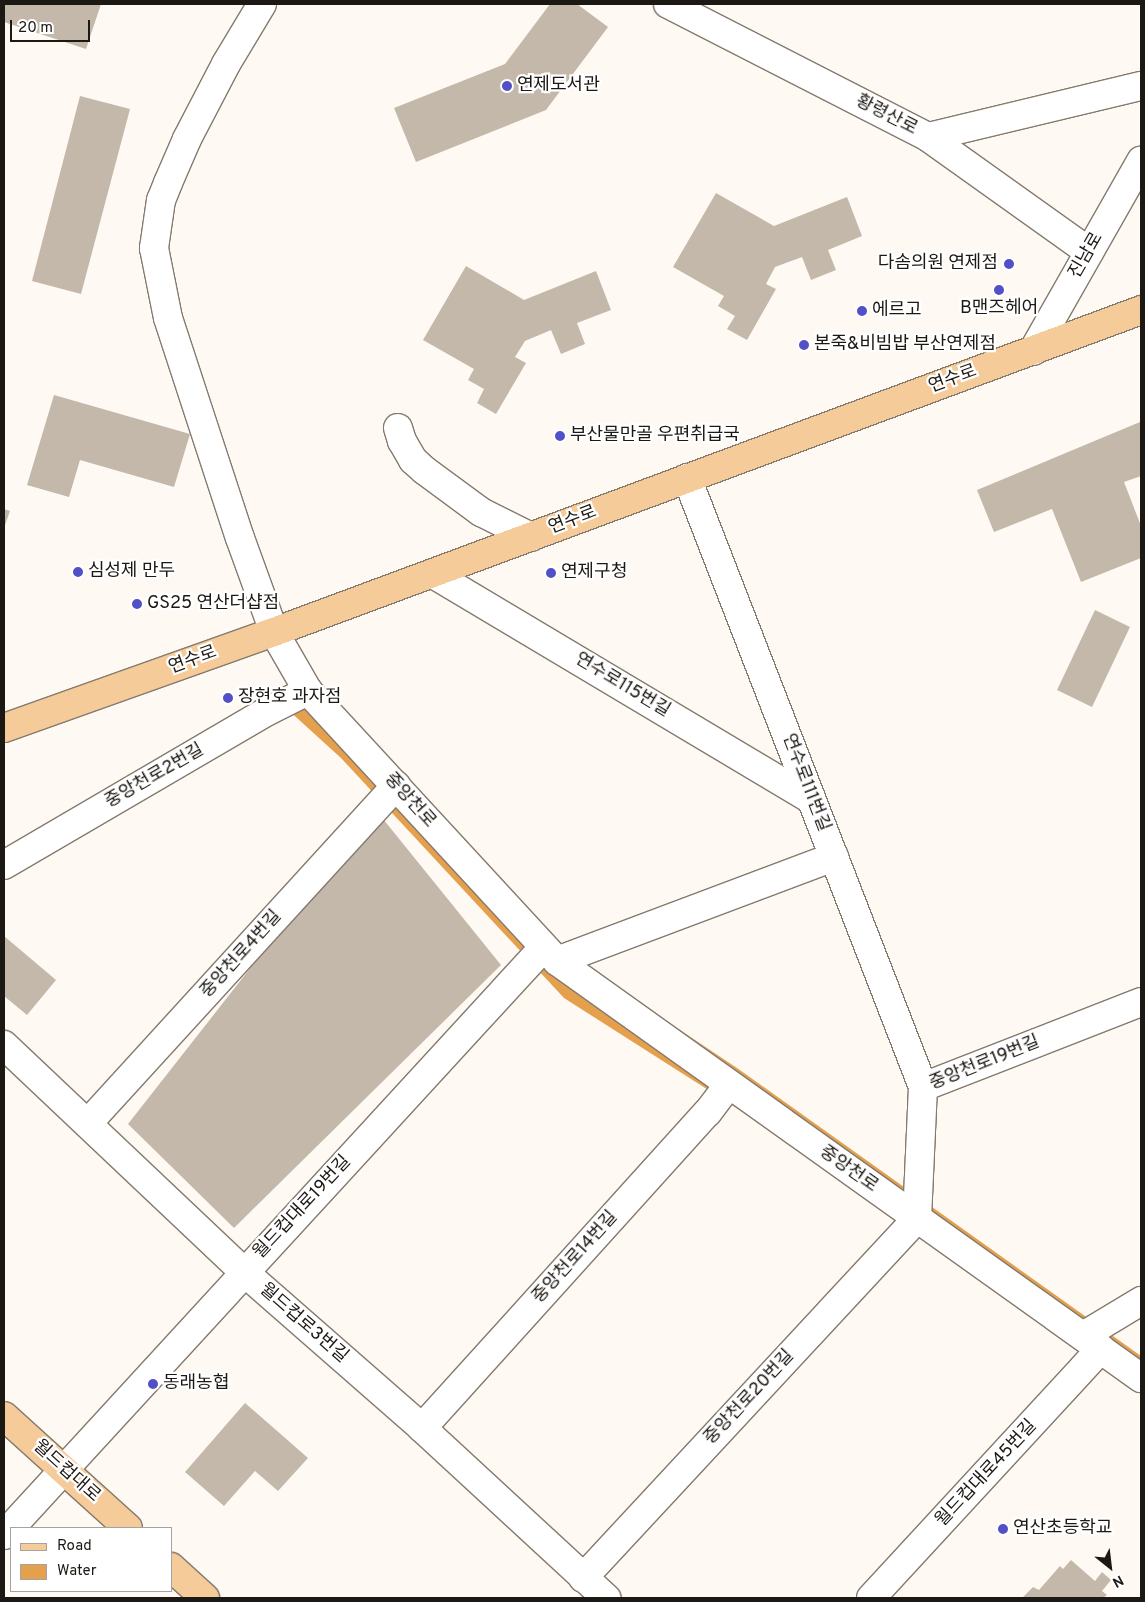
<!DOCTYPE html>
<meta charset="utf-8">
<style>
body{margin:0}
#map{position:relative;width:1145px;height:1602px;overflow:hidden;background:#fef9f3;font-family:Overpass,"Noto Sans KR",sans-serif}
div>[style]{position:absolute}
.water>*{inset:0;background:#e5a04d}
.building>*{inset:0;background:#c4b8ab}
.roads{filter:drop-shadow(1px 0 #857a6e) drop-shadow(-1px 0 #857a6e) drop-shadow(0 1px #857a6e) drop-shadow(0 -1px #857a6e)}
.minor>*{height:28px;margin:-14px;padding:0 14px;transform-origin:14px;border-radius:14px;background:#fff}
.major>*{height:28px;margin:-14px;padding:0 14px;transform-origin:14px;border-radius:14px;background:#f5cb9a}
.dots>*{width:14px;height:14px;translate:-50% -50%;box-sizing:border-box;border:2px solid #fff;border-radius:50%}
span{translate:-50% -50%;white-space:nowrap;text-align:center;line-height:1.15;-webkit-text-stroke:4.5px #fff;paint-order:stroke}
.poi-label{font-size:18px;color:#1c1813}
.left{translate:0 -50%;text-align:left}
.right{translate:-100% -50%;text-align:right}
.street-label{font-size:18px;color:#1c1813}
.frame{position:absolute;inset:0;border:5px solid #1c1813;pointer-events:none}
.legend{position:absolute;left:10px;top:1527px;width:162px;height:65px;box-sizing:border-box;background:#fff;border:1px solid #a4a3a1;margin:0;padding:6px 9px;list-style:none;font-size:15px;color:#1c1813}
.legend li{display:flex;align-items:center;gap:10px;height:25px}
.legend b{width:25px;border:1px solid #a4a3a1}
.north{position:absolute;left:1085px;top:1542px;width:50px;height:50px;-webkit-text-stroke:4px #fff;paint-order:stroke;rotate:151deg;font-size:14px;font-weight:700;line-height:20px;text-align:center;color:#1c1813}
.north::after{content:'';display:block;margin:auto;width:18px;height:22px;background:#1c1813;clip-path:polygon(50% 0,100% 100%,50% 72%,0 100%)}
.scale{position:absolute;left:10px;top:20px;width:80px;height:22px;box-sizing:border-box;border:2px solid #1c1813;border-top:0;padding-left:6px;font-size:15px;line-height:18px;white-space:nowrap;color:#1c1813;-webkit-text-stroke:4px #fff;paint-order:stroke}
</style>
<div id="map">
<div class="water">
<div style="clip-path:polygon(310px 682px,416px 798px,584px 966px,737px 1068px,1141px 1356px,1141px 1394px,774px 1132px,564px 998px,341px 758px,286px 708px)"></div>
</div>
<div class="building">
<div style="clip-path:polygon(4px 4px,101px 4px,86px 49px,4px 22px)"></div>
<div style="clip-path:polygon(550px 4px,577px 4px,608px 27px,546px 110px,416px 162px,394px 108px,505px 64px)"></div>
<div style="clip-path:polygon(80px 96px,130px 109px,81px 294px,32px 281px)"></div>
<div style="clip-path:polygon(716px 193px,774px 226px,847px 197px,862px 236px,828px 250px,836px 270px,811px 280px,802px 257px,775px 267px,766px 284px,776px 289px,747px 340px,727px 329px,735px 316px,718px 306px,724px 296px,673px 267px)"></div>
<div style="clip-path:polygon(466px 266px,524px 300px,596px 271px,611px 310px,577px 323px,585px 344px,561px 354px,551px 330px,525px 341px,515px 357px,526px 363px,496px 414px,477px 403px,484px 389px,468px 380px,474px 369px,423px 340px)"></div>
<div style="clip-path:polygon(54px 395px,190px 434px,174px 487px,80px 460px,69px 497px,27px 485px)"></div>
<div style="clip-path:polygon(1140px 422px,1141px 476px,1124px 482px,1141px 526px,1141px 558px,1081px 582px,1052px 509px,994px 532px,977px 490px)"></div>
<div style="clip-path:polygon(4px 509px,10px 511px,4px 528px)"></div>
<div style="clip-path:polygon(1095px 610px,1130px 627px,1092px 707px,1057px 690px)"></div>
<div style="clip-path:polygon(375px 809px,501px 965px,234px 1228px,128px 1124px)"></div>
<div style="clip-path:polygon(4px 936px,56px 980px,27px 1015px,4px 996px)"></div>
<div style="clip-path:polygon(245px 1403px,308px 1458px,278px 1491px,255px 1471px,224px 1506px,185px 1472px)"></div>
<div style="clip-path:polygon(1071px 1560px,1095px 1581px,1102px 1572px,1111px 1580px,1102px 1591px,1107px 1595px,1103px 1598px,1022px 1598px,1033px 1587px,1039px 1590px,1060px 1566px,1063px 1569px)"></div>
</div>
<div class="roads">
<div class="minor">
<div style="left:262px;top:4px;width:70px;rotate:121deg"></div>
<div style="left:226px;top:64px;width:85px;rotate:117.5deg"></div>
<div style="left:187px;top:139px;width:48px;rotate:113.4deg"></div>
<div style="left:168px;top:183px;width:18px;rotate:112deg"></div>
<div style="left:161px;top:200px;width:49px;rotate:98.3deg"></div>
<div style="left:154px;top:248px;width:71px;rotate:78.7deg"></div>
<div style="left:168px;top:318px;width:231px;rotate:71.9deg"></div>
<div style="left:240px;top:538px;width:100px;rotate:70.1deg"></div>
<div style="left:274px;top:632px;width:68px;rotate:60deg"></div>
<div style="left:308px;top:691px;width:367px;rotate:47.3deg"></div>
<div style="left:557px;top:961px;width:718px;rotate:35.53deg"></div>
<div style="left:668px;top:4px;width:292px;rotate:27.1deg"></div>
<div style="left:928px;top:137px;width:198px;rotate:35.5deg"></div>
<div style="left:928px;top:137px;width:219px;rotate:-13.5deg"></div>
<div style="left:1033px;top:351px;width:219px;rotate:-60.4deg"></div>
<div style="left:398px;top:428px;width:14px;rotate:73deg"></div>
<div style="left:402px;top:441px;width:22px;rotate:60deg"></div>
<div style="left:413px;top:460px;width:15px;rotate:42deg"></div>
<div style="left:424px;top:470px;width:71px;rotate:36.4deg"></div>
<div style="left:481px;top:512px;width:56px;rotate:26.6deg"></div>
<div style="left:433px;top:574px;width:440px;rotate:30.8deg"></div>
<div style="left:4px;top:865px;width:306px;rotate:-30.3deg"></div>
<div style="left:268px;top:711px;width:45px;rotate:-26.6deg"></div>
<div style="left:557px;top:961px;width:296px;rotate:-20.6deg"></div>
<div style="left:4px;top:1045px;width:330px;rotate:43.4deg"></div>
<div style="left:244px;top:1272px;width:237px;rotate:41.2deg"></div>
<div style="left:422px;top:1428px;width:251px;rotate:42.7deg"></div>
<div style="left:923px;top:1087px;width:234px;rotate:-21.3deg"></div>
<div style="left:88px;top:1123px;width:457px;rotate:-47.6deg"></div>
<div style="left:1083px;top:1336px;width:68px;rotate:-31.1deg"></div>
<div style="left:422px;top:1428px;width:426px;rotate:-47.9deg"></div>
<div style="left:708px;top:1112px;width:34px;rotate:-53deg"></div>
<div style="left:4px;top:1535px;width:797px;rotate:-47.44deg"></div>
<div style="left:583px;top:1578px;width:490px;rotate:-47.1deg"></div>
<div style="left:917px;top:1219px;width:132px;rotate:-87.4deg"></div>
<div style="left:923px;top:1087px;width:653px;rotate:-111.18deg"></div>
<div style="left:871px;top:1598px;width:339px;rotate:-47.3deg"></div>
</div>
<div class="major">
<div style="left:4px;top:728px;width:287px;rotate:-19.6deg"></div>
<div style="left:274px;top:632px;width:925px;rotate:-20.37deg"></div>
<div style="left:4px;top:1416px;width:167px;rotate:42.1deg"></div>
<div style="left:171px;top:1567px;width:46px;rotate:42.4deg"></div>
</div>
</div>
<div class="dots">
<div style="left:507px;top:86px;background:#5150c6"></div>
<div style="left:1009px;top:264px;background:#5150c6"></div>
<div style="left:999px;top:290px;background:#5150c6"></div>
<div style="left:862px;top:311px;background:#5150c6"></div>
<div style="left:804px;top:345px;background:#5150c6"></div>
<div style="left:560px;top:436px;background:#5150c6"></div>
<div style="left:78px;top:572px;background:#5150c6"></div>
<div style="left:551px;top:573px;background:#5150c6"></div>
<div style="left:137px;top:604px;background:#5150c6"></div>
<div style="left:228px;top:698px;background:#5150c6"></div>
<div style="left:153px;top:1384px;background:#5150c6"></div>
<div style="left:1003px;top:1529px;background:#5150c6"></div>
</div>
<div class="poi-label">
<span class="left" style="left:517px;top:86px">연제도서관</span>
<span class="right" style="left:998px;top:264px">다솜의원 연제점</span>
<span style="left:999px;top:309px">B맨즈헤어</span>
<span class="left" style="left:872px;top:311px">에르고</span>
<span class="left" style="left:814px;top:345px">본죽&amp;비빔밥 부산연제점</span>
<span class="left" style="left:570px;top:436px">부산물만골 우편취급국</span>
<span class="left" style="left:88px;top:572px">심성제 만두</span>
<span class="left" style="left:561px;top:573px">연제구청</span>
<span class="left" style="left:147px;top:604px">GS25 연산더샵점</span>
<span class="left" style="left:238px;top:698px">장현호 과자점</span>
<span class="left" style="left:163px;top:1384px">동래농협</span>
<span class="left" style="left:1013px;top:1529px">연산초등학교</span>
</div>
<div class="street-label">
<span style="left:886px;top:116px;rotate:27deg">황령산로</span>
<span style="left:1087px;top:256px;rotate:-60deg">진남로</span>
<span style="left:953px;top:380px;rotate:-20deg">연수로</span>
<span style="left:573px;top:521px;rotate:-21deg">연수로</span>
<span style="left:193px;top:661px;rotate:-20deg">연수로</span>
<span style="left:622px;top:686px;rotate:31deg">연수로115번길</span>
<span style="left:155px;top:777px;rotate:-30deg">중앙천로2번길</span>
<span style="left:805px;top:783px;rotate:69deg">연수로111번길</span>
<span style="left:409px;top:801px;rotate:48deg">중앙천로</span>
<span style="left:242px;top:955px;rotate:-48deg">중앙천로4번길</span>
<span style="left:985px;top:1064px;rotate:-22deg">중앙천로19번길</span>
<span style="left:848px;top:1170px;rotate:35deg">중앙천로</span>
<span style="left:303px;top:1208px;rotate:-47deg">월드컵대로19번길</span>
<span style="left:576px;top:1258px;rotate:-48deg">중앙천로14번길</span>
<span style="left:303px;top:1324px;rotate:41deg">월드컵로3번길</span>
<span style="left:750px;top:1398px;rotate:-47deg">중앙천로20번길</span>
<span style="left:66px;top:1472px;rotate:42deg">월드컵대로</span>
<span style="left:987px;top:1474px;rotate:-47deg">월드컵대로45번길</span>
</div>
<div class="frame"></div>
<ul class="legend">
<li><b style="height:6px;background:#f5cb9a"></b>Road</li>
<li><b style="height:14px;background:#e5a04d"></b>Water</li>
</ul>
<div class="north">N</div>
<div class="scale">20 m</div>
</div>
